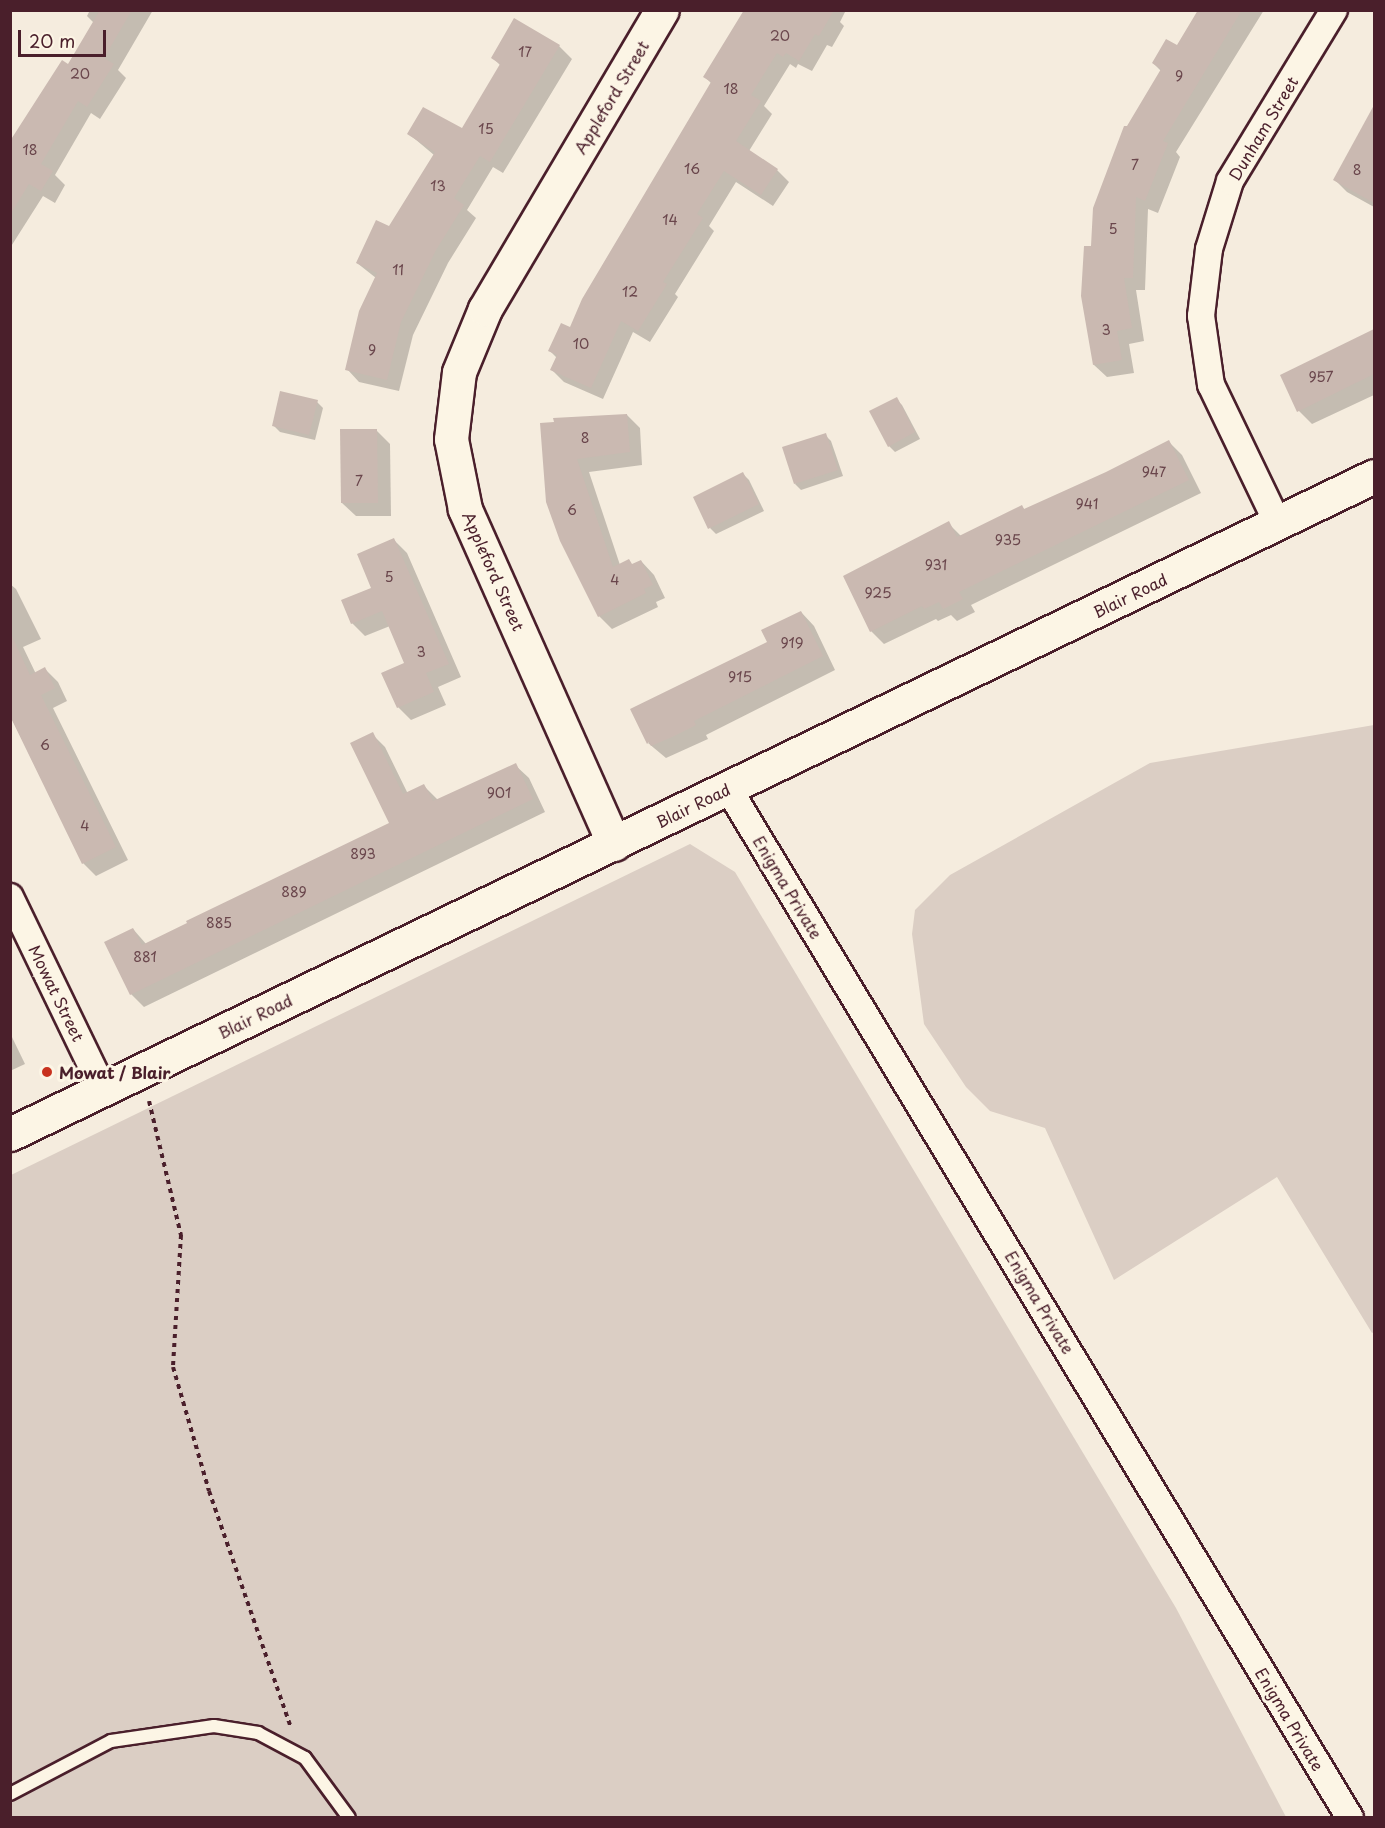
<!DOCTYPE html>
<style>
body{margin:0}
#map{position:relative;width:1385px;height:1828px;overflow:hidden;background:#f5ecde;font-family:"Playpen Sans",sans-serif}
div>[style]{position:absolute}
.green>*{inset:0;background:#dbcec4}
.shadow>*{inset:0;background:#0003}
.building>*{inset:0;background:#cab9b1}
.path>*{height:4px;margin-top:-2px;transform-origin:0;background:repeating-linear-gradient(90deg,#4a1f2b 0 4.5px,transparent 0 9px)}
.roads{filter:drop-shadow(2px 0 #4a1f2b) drop-shadow(-2px 0 #4a1f2b) drop-shadow(0 2px #4a1f2b) drop-shadow(0 -2px #4a1f2b)}
.lane>*{height:12px;margin:-6px;padding:0 6px;transform-origin:6px;border-radius:6px;background:#fcf5e5}
.street>*{height:26px;margin:-13px;padding:0 13px;transform-origin:13px;border-radius:13px;background:#fcf5e5}
.secondary>*{height:33px;margin:-16.5px;padding:0 16.5px;transform-origin:16.5px;border-radius:16.5px;background:#fcf5e5}
.dots>*{width:16px;height:16px;translate:-50% -50%;box-sizing:border-box;border:3px solid #fcf5e5;border-radius:50%}
span{translate:-50% -50%;white-space:nowrap;text-align:center;line-height:1.15;-webkit-text-stroke:6px #fcf5e5;paint-order:stroke}
.number-label{font-size:14px;color:#6a464c}
.number-label span{-webkit-text-stroke-width:0}
.street-label{font-size:16px;color:#4a1f2b}
.poi-label{font-size:16px;color:#4a1f2b;font-weight:700}
.left{translate:0 -50%;text-align:left}
.frame{position:absolute;inset:0;border:12px solid #4a1f2b;pointer-events:none}
.scale{position:absolute;left:18px;top:30px;width:88px;height:27px;box-sizing:border-box;border:3px solid #4a1f2b;border-top:0;padding-left:8px;font-size:18px;line-height:21px;white-space:nowrap;color:#4a1f2b;-webkit-text-stroke:4px #fcf5e5;paint-order:stroke}
</style>
<div id="map">
<div class="green">
<div style="clip-path:polygon(1374px 725px,1374px 1332px,1372px 1333px,1277px 1177px,1114px 1280px,1045px 1128px,990px 1111px,966px 1087px,924px 1024px,912px 934px,915px 910px,950px 875px,1150px 763px)"></div>
<div style="clip-path:polygon(690px 844px,735px 872px,1176px 1608px,1286px 1817px,11px 1818px,11px 1175px)"></div>
</div>
<div class="shadow">
<div style="clip-path:polygon(90px 10px,153px 10px,118px 70px,126px 78px,100px 119px,91px 113px,55px 175px,65px 185px,55px 203px,43px 196px,10px 248px,10px 146px,69px 66px,94px 23px,87px 16px)"></div>
<div style="clip-path:polygon(745px 10px,846px 10px,840px 22px,844px 26px,832px 47px,827px 45px,812px 71px,798px 64px,796px 68px,790px 64px,764px 106px,772px 114px,749px 151px,777px 170px,789px 182px,773px 206px,736px 182px,709px 226px,714px 231px,675px 294px,678px 297px,650px 342px,633px 332px,603px 399px,564px 382px,552px 370px,557px 358px,550px 351px,571px 329px,712px 84px,705px 77px)"></div>
<div style="clip-path:polygon(1199px 10px,1264px 10px,1176px 152px,1180px 157px,1158px 213px,1148px 209px,1145px 290px,1136px 290px,1144px 341px,1129px 344px,1134px 373px,1107px 377px,1094px 365px,1093px 248px,1161px 71px,1153px 63px,1177px 47px)"></div>
<div style="clip-path:polygon(559px 46px,572px 59px,503px 173px,493px 167px,467px 210px,476px 218px,448px 263px,413px 335px,399px 391px,359px 382px,347px 369px,376px 278px,357px 263px,389px 228px,434px 155px,409px 134px,463px 130px,501px 66px,493px 58px)"></div>
<div style="clip-path:polygon(1374px 109px,1374px 207px,1347px 192px,1335px 180px)"></div>
<div style="clip-path:polygon(1374px 330px,1374px 395px,1312px 424px,1299px 411px,1282px 376px)"></div>
<div style="clip-path:polygon(896px 399px,902px 405px,920px 439px,895px 452px,889px 446px)"></div>
<div style="clip-path:polygon(317px 402px,323px 408px,315px 440px,280px 432px,274px 426px)"></div>
<div style="clip-path:polygon(627px 415px,640px 428px,642px 465px,589px 472px,620px 565px,633px 565px,641px 561px,654px 575px,665px 598px,656px 602px,658px 607px,612px 629px,599px 616px,542px 424px)"></div>
<div style="clip-path:polygon(376px 430px,390px 444px,391px 516px,356px 516px,342px 503px)"></div>
<div style="clip-path:polygon(825px 435px,831px 441px,843px 476px,801px 490px,795px 484px)"></div>
<div style="clip-path:polygon(1169px 442px,1182px 455px,1201px 493px,971px 605px,975px 612px,957px 621px,951px 615px,938px 621px,936px 619px,884px 644px,871px 631px,948px 523px,962px 537px,1022px 507px,1025px 510px,1107px 473px)"></div>
<div style="clip-path:polygon(743px 474px,749px 480px,764px 511px,716px 534px,710px 528px)"></div>
<div style="clip-path:polygon(394px 540px,407px 553px,461px 677px,438px 687px,446px 705px,411px 720px,398px 707px,406px 663px,390px 626px,365px 636px,352px 623px,373px 589px)"></div>
<div style="clip-path:polygon(10px 584px,16px 589px,41px 639px,23px 647px,36px 674px,45px 669px,58px 682px,67px 701px,53px 708px,128px 860px,96px 876px,83px 863px,10px 715px)"></div>
<div style="clip-path:polygon(801px 612px,814px 626px,835px 670px,706px 735px,708px 739px,666px 758px,648px 743px,769px 643px)"></div>
<div style="clip-path:polygon(372px 734px,385px 747px,408px 794px,424px 786px,438px 800px,515px 765px,529px 778px,545px 812px,144px 1007px,131px 994px,133px 929px,147px 945px,391px 824px)"></div>
<div style="clip-path:polygon(10px 1033px,25px 1064px,10px 1071px)"></div>
</div>
<div class="building">
<div style="clip-path:polygon(100px 10px,132px 10px,104px 58px,114px 64px,87px 107px,78px 101px,41px 164px,53px 171px,41px 191px,29px 184px,10px 215px,10px 141px,62px 60px,68px 64px)"></div>
<div style="clip-path:polygon(744px 10px,834px 10px,819px 36px,815px 34px,799px 61px,786px 53px,783px 57px,777px 53px,751px 95px,761px 101px,736px 141px,778px 169px,761px 195px,724px 171px,697px 214px,703px 218px,663px 282px,667px 284px,638px 331px,621px 321px,591px 388px,550px 370px,557px 355px,548px 351px,561px 323px,570px 327px,582px 299px,711px 82px,703px 77px)"></div>
<div style="clip-path:polygon(1198px 10px,1242px 10px,1163px 141px,1168px 143px,1145px 201px,1136px 197px,1133px 278px,1124px 278px,1132px 328px,1117px 331px,1122px 360px,1093px 365px,1081px 296px,1084px 246px,1091px 246px,1093px 208px,1124px 126px,1127px 126px,1161px 69px,1152px 63px,1166px 39px,1177px 45px)"></div>
<div style="clip-path:polygon(514px 18px,560px 45px,490px 162px,480px 156px,454px 198px,464px 205px,436px 250px,401px 322px,387px 380px,345px 370px,359px 311px,377px 273px,356px 263px,376px 220px,389px 226px,435px 152px,407px 134px,423px 107px,462px 128px,500px 64px,491px 58px)"></div>
<div style="clip-path:polygon(1374px 105px,1374px 203px,1333px 180px)"></div>
<div style="clip-path:polygon(1374px 329px,1374px 374px,1297px 412px,1280px 375px)"></div>
<div style="clip-path:polygon(280px 391px,318px 400px,309px 435px,272px 426px)"></div>
<div style="clip-path:polygon(897px 397px,915px 432px,888px 447px,869px 411px)"></div>
<div style="clip-path:polygon(627px 414px,630px 452px,577px 459px,613px 567px,629px 559px,632px 564px,641px 560px,653px 585px,644px 589px,646px 593px,598px 617px,560px 541px,546px 502px,540px 423px,554px 422px,553px 418px)"></div>
<div style="clip-path:polygon(340px 429px,377px 429px,378px 503px,341px 503px)"></div>
<div style="clip-path:polygon(826px 433px,838px 470px,794px 484px,782px 447px)"></div>
<div style="clip-path:polygon(1169px 440px,1189px 480px,959px 592px,963px 599px,943px 609px,939px 602px,924px 609px,922px 606px,870px 632px,843px 576px,949px 521px,957px 537px,1022px 505px,1024px 509px,1106px 472px)"></div>
<div style="clip-path:polygon(743px 472px,759px 504px,708px 529px,693px 497px)"></div>
<div style="clip-path:polygon(394px 538px,449px 664px,426px 673px,434px 692px,397px 708px,381px 673px,404px 663px,382px 611px,351px 624px,341px 600px,371px 588px,357px 554px)"></div>
<div style="clip-path:polygon(801px 611px,823px 656px,694px 721px,696px 725px,672px 737px,651px 746px,649px 742px,647px 744px,630px 709px,767px 642px,761px 630px)"></div>
<div style="clip-path:polygon(10px 632px,30px 675px,45px 667px,55px 688px,41px 695px,116px 847px,82px 864px,10px 716px)"></div>
<div style="clip-path:polygon(373px 732px,403px 794px,424px 784px,433px 801px,516px 763px,533px 799px,130px 995px,104px 942px,133px 928px,142px 945px,187px 923px,186px 921px,389px 823px,350px 743px)"></div>
</div>
<div class="path">
<div style="left:149px;top:1101px;width:138px;rotate:76.6deg"></div>
<div style="left:181px;top:1235px;width:132px;rotate:93.5deg"></div>
<div style="left:173px;top:1367px;width:129px;rotate:73.8deg"></div>
<div style="left:209px;top:1491px;width:251px;rotate:70.9deg"></div>
</div>
<div class="roads">
<div class="lane">
<div style="left:10px;top:1794px;width:114px;rotate:-27.7deg"></div>
<div style="left:111px;top:1741px;width:104px;rotate:-8.3deg"></div>
<div style="left:214px;top:1726px;width:45px;rotate:9deg"></div>
<div style="left:258px;top:1733px;width:53px;rotate:28deg"></div>
<div style="left:305px;top:1758px;width:74px;rotate:53.7deg"></div>
</div>
<div class="street">
<div style="left:1278px;top:524px;width:154px;rotate:-115.7deg"></div>
<div style="left:1211px;top:385px;width:70px;rotate:-98.2deg"></div>
<div style="left:1201px;top:316px;width:67px;rotate:-83.2deg"></div>
<div style="left:1209px;top:249px;width:71px;rotate:-72.8deg"></div>
<div style="left:1230px;top:181px;width:200px;rotate:-58.7deg"></div>
<div style="left:728px;top:788px;width:1203px;rotate:58.87deg"></div>
<div style="left:10px;top:897px;width:213px;rotate:64.2deg"></div>
</div>
<div class="secondary">
<div style="left:614px;top:844px;width:367px;rotate:-114deg"></div>
<div style="left:465px;top:509px;width:71px;rotate:-101.3deg"></div>
<div style="left:451px;top:439px;width:67px;rotate:-83.2deg"></div>
<div style="left:459px;top:372px;width:68px;rotate:-67.6deg"></div>
<div style="left:485px;top:309px;width:347px;rotate:-59.4deg"></div>
<div style="left:10px;top:1134px;width:1514px;rotate:-25.75deg"></div>
</div>
</div>
<div class="dots">
<div style="left:47px;top:1072px;background:#c8321e"></div>
</div>
<div class="number-label">
<span style="left:780px;top:36px">20</span>
<span style="left:525px;top:52px">17</span>
<span style="left:80px;top:74px">20</span>
<span style="left:1179px;top:76px">9</span>
<span style="left:731px;top:89px">18</span>
<span style="left:486px;top:129px">15</span>
<span style="left:30px;top:150px">18</span>
<span style="left:1135px;top:165px">7</span>
<span style="left:692px;top:169px">16</span>
<span style="left:1357px;top:170px">8</span>
<span style="left:438px;top:186px">13</span>
<span style="left:670px;top:220px">14</span>
<span style="left:1113px;top:229px">5</span>
<span style="left:398px;top:270px">11</span>
<span style="left:630px;top:292px">12</span>
<span style="left:1106px;top:330px">3</span>
<span style="left:581px;top:344px">10</span>
<span style="left:372px;top:350px">9</span>
<span style="left:1321px;top:377px">957</span>
<span style="left:585px;top:438px">8</span>
<span style="left:1154px;top:472px">947</span>
<span style="left:359px;top:481px">7</span>
<span style="left:1087px;top:504px">941</span>
<span style="left:572px;top:510px">6</span>
<span style="left:1008px;top:540px">935</span>
<span style="left:936px;top:565px">931</span>
<span style="left:389px;top:577px">5</span>
<span style="left:615px;top:580px">4</span>
<span style="left:878px;top:593px">925</span>
<span style="left:792px;top:643px">919</span>
<span style="left:421px;top:652px">3</span>
<span style="left:740px;top:677px">915</span>
<span style="left:45px;top:745px">6</span>
<span style="left:499px;top:793px">901</span>
<span style="left:85px;top:826px">4</span>
<span style="left:363px;top:854px">893</span>
<span style="left:294px;top:892px">889</span>
<span style="left:219px;top:923px">885</span>
<span style="left:145px;top:957px">881</span>
</div>
<div class="street-label">
<span style="left:611px;top:97px;rotate:-59deg">Appleford Street</span>
<span style="left:1263px;top:128px;rotate:-59deg">Dunham Street</span>
<span style="left:494px;top:571px;rotate:66deg">Appleford Street</span>
<span style="left:1130px;top:595px;rotate:-26deg">Blair Road</span>
<span style="left:693px;top:805px;rotate:-26deg">Blair Road</span>
<span style="left:788px;top:887px;rotate:59deg">Enigma Private</span>
<span style="left:57px;top:993px;rotate:64deg">Mowat Street</span>
<span style="left:255px;top:1016px;rotate:-26deg">Blair Road</span>
<span style="left:1040px;top:1302px;rotate:59deg">Enigma Private</span>
<span style="left:1290px;top:1719px;rotate:59deg">Enigma Private</span>
</div>
<div class="poi-label">
<span class="left" style="left:59px;top:1072px">Mowat / Blair</span>
</div>
<div class="frame"></div>
<div class="scale">20 m</div>
</div>
